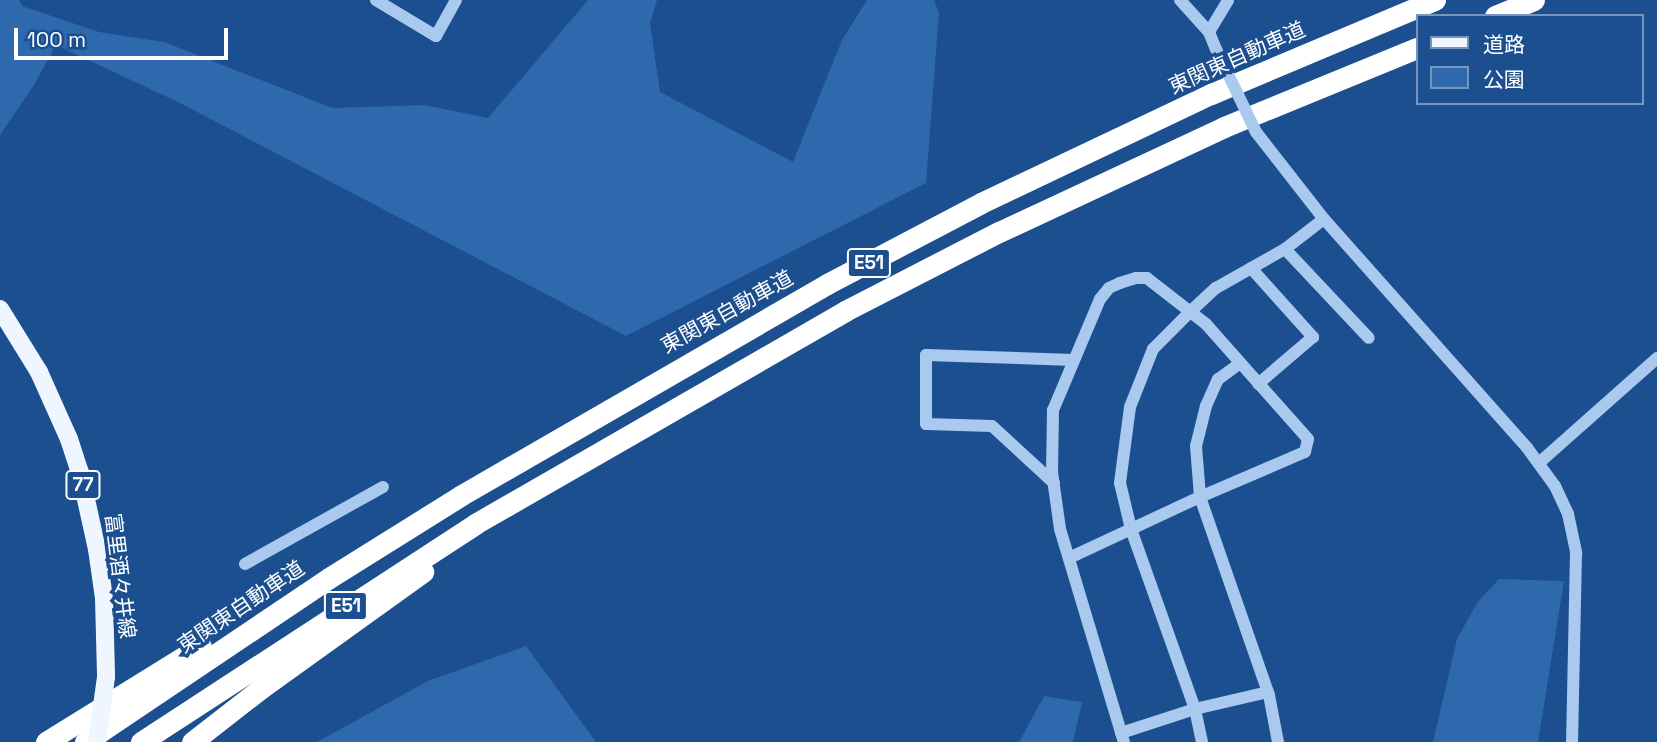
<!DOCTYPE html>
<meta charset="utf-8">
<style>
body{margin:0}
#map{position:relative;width:1657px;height:742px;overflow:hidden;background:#1b4f8f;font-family:"Space Grotesk","Noto Sans JP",sans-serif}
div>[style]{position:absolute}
.green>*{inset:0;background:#2e69ad}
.minor>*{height:12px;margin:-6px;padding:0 6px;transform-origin:6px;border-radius:6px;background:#a9c9ee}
.major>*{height:18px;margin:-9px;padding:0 9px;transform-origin:9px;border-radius:9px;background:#f0f6ff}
.highway>*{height:21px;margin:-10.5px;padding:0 10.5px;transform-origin:10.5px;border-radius:10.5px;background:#fff}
.minor-bridge>*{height:12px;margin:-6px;padding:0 6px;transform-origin:6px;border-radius:6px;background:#a9c9ee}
.major-bridge>*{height:18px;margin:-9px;padding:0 9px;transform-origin:9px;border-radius:9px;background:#f0f6ff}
span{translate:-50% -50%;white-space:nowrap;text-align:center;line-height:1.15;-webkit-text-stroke:7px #1b4f8f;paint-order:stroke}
.shield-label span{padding:2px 5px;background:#1b4f8f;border:2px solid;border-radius:5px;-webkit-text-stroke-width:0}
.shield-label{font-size:19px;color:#fff;font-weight:700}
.street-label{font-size:21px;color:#fff}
.legend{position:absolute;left:1416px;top:14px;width:228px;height:91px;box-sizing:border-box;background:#1b4f8f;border:2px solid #7695bc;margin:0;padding:9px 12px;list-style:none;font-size:21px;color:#fff}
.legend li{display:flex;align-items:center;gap:14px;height:35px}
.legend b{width:35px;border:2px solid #7695bc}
.scale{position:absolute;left:14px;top:28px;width:214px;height:32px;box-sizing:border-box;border:4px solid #fff;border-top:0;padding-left:9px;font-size:21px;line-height:24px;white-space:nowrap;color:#fff;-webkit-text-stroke:5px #1b4f8f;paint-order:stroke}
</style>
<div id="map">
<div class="green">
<div style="clip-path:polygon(0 0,19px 0,22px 6px,99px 32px,164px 42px,332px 108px,424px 105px,488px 118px,588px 0,657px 0,650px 23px,660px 92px,793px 162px,842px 40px,867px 0,934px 0,939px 13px,926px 183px,626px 336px,178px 102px,56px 45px,34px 85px,0 135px)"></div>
<div style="clip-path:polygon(1499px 579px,1564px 581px,1538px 742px,1433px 742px,1457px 639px,1477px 603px)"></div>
<div style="clip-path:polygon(526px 646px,596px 742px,317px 742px,428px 681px)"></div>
<div style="clip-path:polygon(1044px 696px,1082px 702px,1073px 742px,1019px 742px)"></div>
</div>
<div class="minor">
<div style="left:376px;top:0;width:70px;rotate:31deg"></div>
<div style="left:436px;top:36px;width:41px;rotate:-60.9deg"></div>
<div style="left:1180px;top:0;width:43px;rotate:47.8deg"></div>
<div style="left:1209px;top:32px;width:18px;rotate:68deg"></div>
<div style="left:1209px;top:32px;width:37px;rotate:-59deg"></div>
<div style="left:1256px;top:132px;width:110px;rotate:52deg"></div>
<div style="left:1324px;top:219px;width:307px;rotate:48.4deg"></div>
<div style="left:1528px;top:449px;width:46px;rotate:53.9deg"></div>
<div style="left:1555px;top:486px;width:31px;rotate:65deg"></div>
<div style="left:1568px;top:514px;width:40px;rotate:78deg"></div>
<div style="left:1576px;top:553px;width:189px;rotate:91.2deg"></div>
<div style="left:1285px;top:249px;width:122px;rotate:46.7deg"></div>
<div style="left:1251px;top:268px;width:93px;rotate:48.1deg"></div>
<div style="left:1313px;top:337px;width:72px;rotate:139.5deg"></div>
<div style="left:1239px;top:364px;width:26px;rotate:144deg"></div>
<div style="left:1218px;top:379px;width:30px;rotate:114deg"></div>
<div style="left:1206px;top:406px;width:41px;rotate:104deg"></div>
<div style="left:1196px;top:446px;width:51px;rotate:85.5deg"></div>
<div style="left:1200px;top:497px;width:210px;rotate:70.8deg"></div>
<div style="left:1269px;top:695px;width:48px;rotate:79.2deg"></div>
<div style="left:1540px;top:462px;width:157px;rotate:-41.6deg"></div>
<div style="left:1054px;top:483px;width:84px;rotate:-137.4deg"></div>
<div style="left:992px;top:426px;width:66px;rotate:-178.3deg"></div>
<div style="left:926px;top:424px;width:69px;rotate:-90deg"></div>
<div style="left:926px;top:355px;width:148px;rotate:1.9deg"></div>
<div style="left:1069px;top:558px;width:145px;rotate:-25deg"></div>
<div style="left:1200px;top:497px;width:114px;rotate:-23.2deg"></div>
<div style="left:1305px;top:452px;width:13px;rotate:-77deg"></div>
<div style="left:1308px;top:439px;width:154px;rotate:-131.6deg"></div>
<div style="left:1206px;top:324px;width:75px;rotate:-142.1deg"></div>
<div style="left:1147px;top:278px;width:11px;rotate:180deg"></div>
<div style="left:1136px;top:278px;width:17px;rotate:163deg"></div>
<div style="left:1120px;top:283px;width:12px;rotate:156deg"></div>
<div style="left:1109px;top:288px;width:14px;rotate:129deg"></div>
<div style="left:1100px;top:299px;width:121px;rotate:112.9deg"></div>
<div style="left:1053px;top:410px;width:62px;rotate:90.9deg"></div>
<div style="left:1052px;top:472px;width:58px;rotate:82deg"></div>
<div style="left:1060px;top:529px;width:222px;rotate:73.3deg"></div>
<div style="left:245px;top:564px;width:158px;rotate:-29.2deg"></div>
<div style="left:1121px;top:733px;width:78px;rotate:-18deg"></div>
<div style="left:1195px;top:709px;width:75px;rotate:-13.1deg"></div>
<div style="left:1202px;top:742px;width:34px;rotate:-102deg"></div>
<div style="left:1195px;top:709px;width:191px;rotate:-109.6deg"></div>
<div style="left:1131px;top:529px;width:47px;rotate:-103.4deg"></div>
<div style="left:1120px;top:483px;width:77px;rotate:-82.5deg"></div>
<div style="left:1130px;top:407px;width:62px;rotate:-68.4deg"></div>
<div style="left:1153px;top:349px;width:55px;rotate:-45deg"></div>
<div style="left:1192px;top:310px;width:33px;rotate:-43deg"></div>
<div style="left:1216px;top:288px;width:79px;rotate:-29.5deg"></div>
<div style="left:1285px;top:249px;width:49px;rotate:-37.6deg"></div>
</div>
<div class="major">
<div style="left:0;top:309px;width:74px;rotate:58.2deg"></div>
<div style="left:39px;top:372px;width:73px;rotate:65.9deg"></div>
<div style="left:69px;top:439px;width:35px;rotate:72deg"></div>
<div style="left:80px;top:472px;width:79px;rotate:77.6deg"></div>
<div style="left:97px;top:549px;width:49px;rotate:81.9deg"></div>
<div style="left:104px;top:598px;width:79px;rotate:88.5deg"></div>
</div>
<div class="highway">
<div style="left:1495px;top:16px;width:42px;rotate:-22.3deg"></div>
<div style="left:46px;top:742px;width:182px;rotate:-31.8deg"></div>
<div style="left:85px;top:742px;width:294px;rotate:-33.9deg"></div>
<div style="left:329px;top:578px;width:155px;rotate:-32deg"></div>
<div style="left:460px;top:496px;width:424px;rotate:-30deg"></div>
<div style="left:827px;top:284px;width:174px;rotate:-27.7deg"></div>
<div style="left:981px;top:203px;width:255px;rotate:-25.4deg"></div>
<div style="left:1211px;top:94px;width:243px;rotate:-22.8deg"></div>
<div style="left:141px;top:742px;width:399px;rotate:-33.1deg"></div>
<div style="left:475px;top:524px;width:427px;rotate:-29.9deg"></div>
<div style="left:845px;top:311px;width:173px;rotate:-27.2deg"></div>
<div style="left:999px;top:232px;width:248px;rotate:-25deg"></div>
<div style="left:1224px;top:127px;width:209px;rotate:-22.3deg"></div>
<div style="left:192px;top:742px;width:86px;rotate:-37.9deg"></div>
<div style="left:260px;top:689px;width:201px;rotate:-35.7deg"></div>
</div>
<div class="minor-bridge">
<div style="left:1216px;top:49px;width:92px;rotate:64.3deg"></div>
</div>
<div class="major-bridge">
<div style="left:97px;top:742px;width:66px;rotate:-82.1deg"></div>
</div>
<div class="shield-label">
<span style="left:869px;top:263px">E51</span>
<span style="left:83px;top:485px">77</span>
<span style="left:346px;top:606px">E51</span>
</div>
<div class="street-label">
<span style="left:1237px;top:58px;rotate:-24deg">東関東自動車道</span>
<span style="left:727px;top:312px;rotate:-29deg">東関東自動車道</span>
<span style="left:120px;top:576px;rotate:83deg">富里酒々井線</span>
<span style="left:241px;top:607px;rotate:-34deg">東関東自動車道</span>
</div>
<ul class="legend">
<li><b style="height:9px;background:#f0f6ff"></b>道路</li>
<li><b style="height:19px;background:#2e69ad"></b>公園</li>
</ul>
<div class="scale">100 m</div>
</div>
